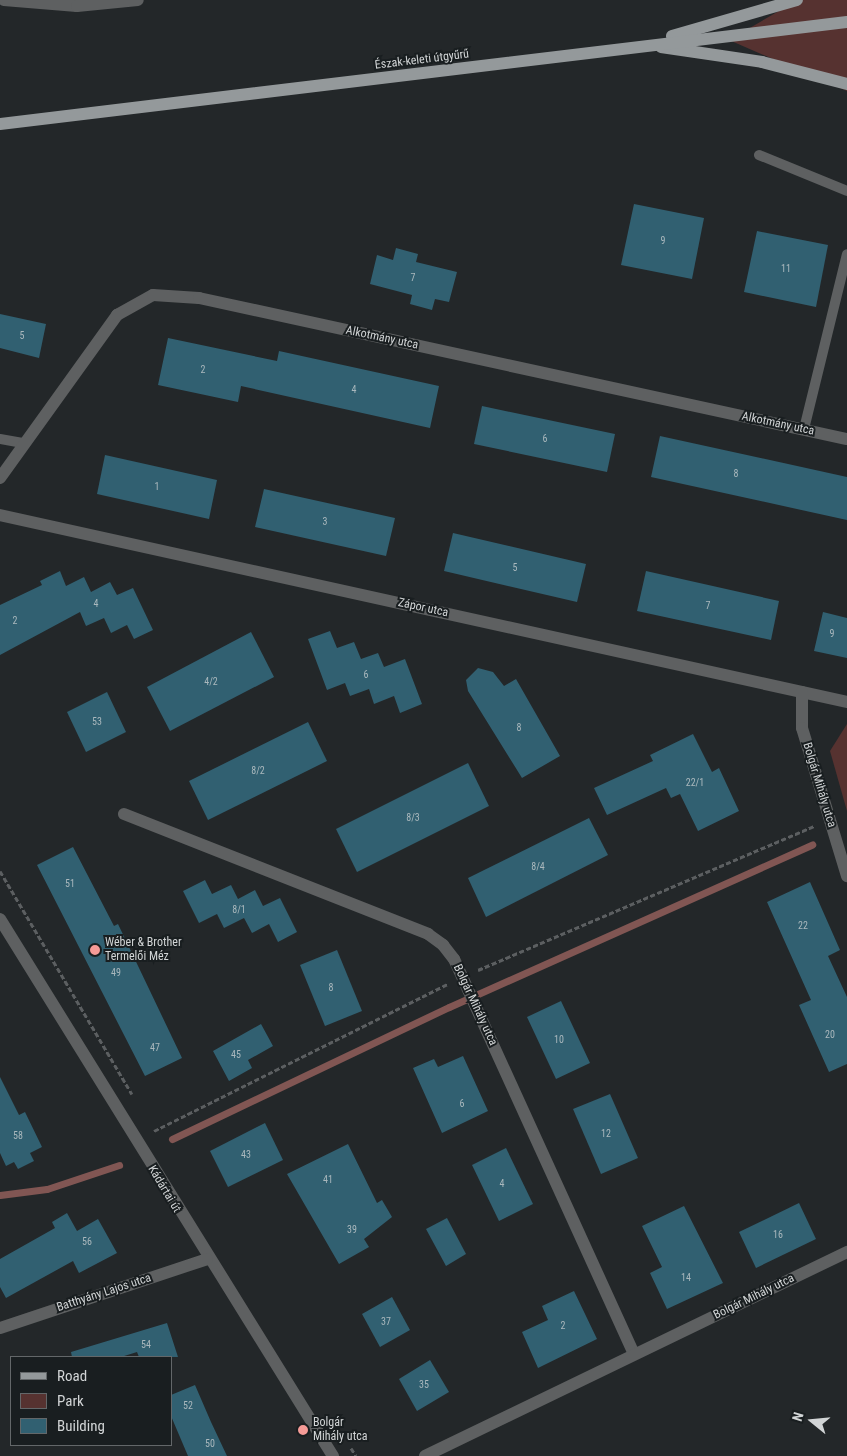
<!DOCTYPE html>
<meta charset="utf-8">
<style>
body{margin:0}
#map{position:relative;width:847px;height:1456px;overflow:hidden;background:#232729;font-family:"Roboto Condensed",sans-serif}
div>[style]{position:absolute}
.green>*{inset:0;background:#563230}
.stream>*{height:7px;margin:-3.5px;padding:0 3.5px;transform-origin:3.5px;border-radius:3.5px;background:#815653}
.building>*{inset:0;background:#316071}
.path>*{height:3px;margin-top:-1.5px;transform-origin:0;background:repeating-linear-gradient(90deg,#5c5f61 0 5px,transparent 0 7.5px)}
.lane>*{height:10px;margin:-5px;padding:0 5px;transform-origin:5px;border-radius:5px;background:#5e6061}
.street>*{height:12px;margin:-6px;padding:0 6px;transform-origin:6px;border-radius:6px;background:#5e6061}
.primary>*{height:12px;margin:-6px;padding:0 6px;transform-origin:6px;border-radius:6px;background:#94999b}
.dots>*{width:14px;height:14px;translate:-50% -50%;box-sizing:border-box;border:2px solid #191e20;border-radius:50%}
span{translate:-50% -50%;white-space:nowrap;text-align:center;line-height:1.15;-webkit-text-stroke:4px #191e20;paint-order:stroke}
.number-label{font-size:10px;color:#aab8bd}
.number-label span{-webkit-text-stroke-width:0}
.street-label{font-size:12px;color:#d2d5d6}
.poi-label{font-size:12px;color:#d2d5d6}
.left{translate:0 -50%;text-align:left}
.legend{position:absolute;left:10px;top:1356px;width:162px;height:90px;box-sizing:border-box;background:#191e20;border:1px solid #636769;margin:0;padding:6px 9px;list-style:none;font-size:15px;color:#d2d5d6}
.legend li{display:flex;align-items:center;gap:10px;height:25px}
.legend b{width:25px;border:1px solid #636769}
.north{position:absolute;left:787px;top:1396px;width:50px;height:50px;-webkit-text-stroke:4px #191e20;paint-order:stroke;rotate:287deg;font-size:14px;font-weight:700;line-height:20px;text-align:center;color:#d2d5d6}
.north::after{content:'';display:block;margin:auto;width:18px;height:22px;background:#d2d5d6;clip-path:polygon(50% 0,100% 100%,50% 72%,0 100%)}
</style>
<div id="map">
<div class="green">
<div style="clip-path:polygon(798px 0,847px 0,847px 91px,729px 40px)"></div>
<div style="clip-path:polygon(847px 724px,847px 811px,830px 751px)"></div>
</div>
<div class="stream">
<div style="left:172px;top:1139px;width:307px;rotate:-25.5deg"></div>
<div style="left:449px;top:1007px;width:398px;rotate:-24.1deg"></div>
<div style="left:0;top:1195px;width:47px;rotate:-7.3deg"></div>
<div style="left:47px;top:1189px;width:76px;rotate:-18.4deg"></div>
</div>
<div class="building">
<div style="clip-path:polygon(634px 204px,704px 218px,692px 279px,621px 265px)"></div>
<div style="clip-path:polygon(757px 231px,828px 245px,816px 307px,744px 292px)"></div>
<div style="clip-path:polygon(396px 248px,418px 254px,416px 262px,457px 272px,449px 302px,435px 299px,432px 310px,410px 304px,412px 295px,370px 284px,377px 255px,393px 260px)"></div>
<div style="clip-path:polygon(0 314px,46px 324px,39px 358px,0 348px)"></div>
<div style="clip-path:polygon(168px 338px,277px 361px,279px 351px,439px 386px,430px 428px,241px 386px,238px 402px,158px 385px)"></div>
<div style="clip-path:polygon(482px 406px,615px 434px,607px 472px,474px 444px)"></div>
<div style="clip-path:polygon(660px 436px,847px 477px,847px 520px,651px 477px)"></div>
<div style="clip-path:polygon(105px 455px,217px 480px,209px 519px,97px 494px)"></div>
<div style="clip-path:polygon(264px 489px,395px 518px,386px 556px,255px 527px)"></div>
<div style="clip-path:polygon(453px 533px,586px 564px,577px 602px,444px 571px)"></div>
<div style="clip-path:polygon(60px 571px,66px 586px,84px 577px,91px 592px,110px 582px,117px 595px,133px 588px,153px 630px,134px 639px,127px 625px,111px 633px,104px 618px,86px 626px,80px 612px,0 655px,0 605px,42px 585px,40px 581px)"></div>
<div style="clip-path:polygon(646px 571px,779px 601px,771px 640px,637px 611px)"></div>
<div style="clip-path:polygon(823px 612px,847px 618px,847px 658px,814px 651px)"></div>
<div style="clip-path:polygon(330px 631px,337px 648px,354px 642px,361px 659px,378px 653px,384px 667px,405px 659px,422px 704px,400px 713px,394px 696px,374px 704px,369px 689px,350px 696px,345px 683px,327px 690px,308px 639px)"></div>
<div style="clip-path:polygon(251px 632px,274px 677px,170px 731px,147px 687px)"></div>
<div style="clip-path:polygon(478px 668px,493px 672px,504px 686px,516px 679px,560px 756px,522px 778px,468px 691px,466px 680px)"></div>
<div style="clip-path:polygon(107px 692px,126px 732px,86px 752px,67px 712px)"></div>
<div style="clip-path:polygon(308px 722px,327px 761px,208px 820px,189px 781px)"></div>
<div style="clip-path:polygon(693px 734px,712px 772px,719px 768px,739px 811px,698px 831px,680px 794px,671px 798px,666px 788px,607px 815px,594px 788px,653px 761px,650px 755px)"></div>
<div style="clip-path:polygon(468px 763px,489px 806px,357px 872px,336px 829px)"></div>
<div style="clip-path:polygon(589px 818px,608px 855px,486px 917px,468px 878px)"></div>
<div style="clip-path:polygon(73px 847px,114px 926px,118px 924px,182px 1058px,145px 1076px,37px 865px)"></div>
<div style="clip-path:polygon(205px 880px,212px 894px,231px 885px,238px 899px,255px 890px,263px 906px,280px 898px,297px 932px,278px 942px,269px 924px,252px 933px,244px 918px,224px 928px,217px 914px,199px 923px,183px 891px)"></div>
<div style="clip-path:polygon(810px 882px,840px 950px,828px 956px,847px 997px,847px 1064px,829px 1072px,799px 1005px,811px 1000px,767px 902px)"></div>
<div style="clip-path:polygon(337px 950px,362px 1011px,325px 1026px,300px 965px)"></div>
<div style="clip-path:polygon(561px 1001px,590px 1063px,556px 1079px,527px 1017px)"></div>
<div style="clip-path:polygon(261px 1024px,273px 1046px,248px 1060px,252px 1068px,229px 1081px,213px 1051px)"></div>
<div style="clip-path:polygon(463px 1056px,488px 1111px,442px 1133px,413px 1068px,434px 1059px,438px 1067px)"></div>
<div style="clip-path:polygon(0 1077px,19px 1115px,25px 1112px,42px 1147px,30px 1153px,34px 1161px,18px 1169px,14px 1162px,6px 1166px,0 1153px)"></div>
<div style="clip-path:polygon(610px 1094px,638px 1158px,601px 1174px,573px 1109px)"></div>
<div style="clip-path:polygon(265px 1123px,283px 1160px,228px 1187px,210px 1151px)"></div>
<div style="clip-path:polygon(348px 1144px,377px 1203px,382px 1200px,392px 1217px,364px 1239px,369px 1247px,339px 1264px,287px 1174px)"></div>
<div style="clip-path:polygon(506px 1148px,533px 1204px,499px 1221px,472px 1165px)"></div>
<div style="clip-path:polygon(799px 1203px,816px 1239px,756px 1268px,739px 1232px)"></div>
<div style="clip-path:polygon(684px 1206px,723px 1283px,667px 1309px,650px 1273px,662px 1267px,642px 1226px)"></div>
<div style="clip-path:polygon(67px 1213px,77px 1231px,98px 1219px,117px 1253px,79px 1273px,73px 1261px,6px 1298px,0 1287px,0 1259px,55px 1228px,52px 1222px)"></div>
<div style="clip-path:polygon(447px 1218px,466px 1254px,446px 1266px,426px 1229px)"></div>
<div style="clip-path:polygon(574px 1291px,597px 1339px,538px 1368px,522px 1332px,548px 1320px,542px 1306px)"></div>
<div style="clip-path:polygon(392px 1297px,410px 1330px,380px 1347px,362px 1314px)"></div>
<div style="clip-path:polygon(167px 1323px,178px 1357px,139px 1357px,137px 1352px,121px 1357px,72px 1357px,71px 1352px)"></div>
<div style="clip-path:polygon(430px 1360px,449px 1392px,417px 1411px,399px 1379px)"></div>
<div style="clip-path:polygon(195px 1385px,211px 1422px,227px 1456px,188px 1456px,171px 1416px,171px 1395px)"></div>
</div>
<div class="path">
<div style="left:0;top:871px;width:259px;rotate:59.4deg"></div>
<div style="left:478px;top:970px;width:366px;rotate:-23.2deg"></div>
<div style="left:154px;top:1131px;width:328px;rotate:-26.6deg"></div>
<div style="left:351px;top:1448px;width:9px;rotate:58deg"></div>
</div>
<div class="lane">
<div style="left:759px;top:155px;width:95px;rotate:22.2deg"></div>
<div style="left:804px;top:429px;width:180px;rotate:-76.2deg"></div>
<div style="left:0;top:439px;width:23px;rotate:10deg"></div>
</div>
<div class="street">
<div style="left:4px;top:0;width:73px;rotate:4.7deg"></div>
<div style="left:77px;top:6px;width:61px;rotate:-5.6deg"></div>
<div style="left:0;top:478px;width:201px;rotate:-54.3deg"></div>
<div style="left:117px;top:315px;width:41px;rotate:-29.1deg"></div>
<div style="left:153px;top:295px;width:46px;rotate:3.7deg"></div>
<div style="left:199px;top:298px;width:663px;rotate:12.28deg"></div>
<div style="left:0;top:515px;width:867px;rotate:12.45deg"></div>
<div style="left:802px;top:692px;width:36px;rotate:90deg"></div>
<div style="left:802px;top:728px;width:155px;rotate:73.1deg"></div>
<div style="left:124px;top:814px;width:327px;rotate:21.5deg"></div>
<div style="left:428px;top:934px;width:19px;rotate:36deg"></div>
<div style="left:443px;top:945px;width:18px;rotate:52deg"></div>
<div style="left:454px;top:959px;width:434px;rotate:65.5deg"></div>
<div style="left:0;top:919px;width:632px;rotate:58.2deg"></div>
<div style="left:0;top:1328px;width:218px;rotate:-18.4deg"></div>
<div style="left:425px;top:1456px;width:469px;rotate:-25.8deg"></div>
</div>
<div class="primary">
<div style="left:672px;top:36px;width:130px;rotate:-16.1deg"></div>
<div style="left:661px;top:47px;width:102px;rotate:8.4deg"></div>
<div style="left:762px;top:62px;width:88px;rotate:14.5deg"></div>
<div style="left:0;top:124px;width:853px;rotate:-6.87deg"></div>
</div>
<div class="dots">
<div style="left:95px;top:950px;background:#f59b97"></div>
<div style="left:303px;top:1430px;background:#f59b97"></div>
</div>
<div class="number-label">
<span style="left:663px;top:241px">9</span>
<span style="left:786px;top:269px">11</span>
<span style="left:413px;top:278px">7</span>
<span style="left:22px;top:336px">5</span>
<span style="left:203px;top:370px">2</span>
<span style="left:354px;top:390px">4</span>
<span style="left:545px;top:439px">6</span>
<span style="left:736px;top:474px">8</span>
<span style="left:157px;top:487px">1</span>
<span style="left:325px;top:522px">3</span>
<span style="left:515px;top:568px">5</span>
<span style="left:96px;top:604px">4</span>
<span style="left:708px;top:606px">7</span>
<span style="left:15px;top:621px">2</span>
<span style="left:832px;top:634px">9</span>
<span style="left:366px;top:675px">6</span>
<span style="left:211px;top:682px">4/2</span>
<span style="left:97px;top:722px">53</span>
<span style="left:519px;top:728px">8</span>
<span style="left:258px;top:771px">8/2</span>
<span style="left:695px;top:783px">22/1</span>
<span style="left:413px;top:818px">8/3</span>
<span style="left:538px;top:867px">8/4</span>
<span style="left:70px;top:884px">51</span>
<span style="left:239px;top:910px">8/1</span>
<span style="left:803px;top:926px">22</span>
<span style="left:116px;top:973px">49</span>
<span style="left:331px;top:988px">8</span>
<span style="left:830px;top:1035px">20</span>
<span style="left:559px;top:1040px">10</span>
<span style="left:155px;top:1048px">47</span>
<span style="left:236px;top:1055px">45</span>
<span style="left:462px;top:1104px">6</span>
<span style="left:606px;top:1134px">12</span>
<span style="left:18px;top:1136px">58</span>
<span style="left:246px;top:1155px">43</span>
<span style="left:328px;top:1180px">41</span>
<span style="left:502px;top:1184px">4</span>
<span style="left:352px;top:1230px">39</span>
<span style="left:778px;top:1235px">16</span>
<span style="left:87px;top:1242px">56</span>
<span style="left:686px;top:1278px">14</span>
<span style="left:386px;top:1322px">37</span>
<span style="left:563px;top:1326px">2</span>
<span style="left:146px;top:1345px">54</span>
<span style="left:424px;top:1385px">35</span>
<span style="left:188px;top:1406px">52</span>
<span style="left:210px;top:1444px">50</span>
</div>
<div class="street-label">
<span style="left:422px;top:60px;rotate:-7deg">Észak-keleti útgyűrű</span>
<span style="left:382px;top:338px;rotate:12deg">Alkotmány utca</span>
<span style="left:778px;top:424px;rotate:12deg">Alkotmány utca</span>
<span style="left:423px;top:608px;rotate:12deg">Zápor utca</span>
<span style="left:819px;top:785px;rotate:73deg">Bolgár Mihály utca</span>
<span style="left:475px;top:1005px;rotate:65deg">Bolgár Mihály utca</span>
<span style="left:164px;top:1189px;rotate:59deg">Kádártai út</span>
<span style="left:104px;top:1293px;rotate:-18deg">Batthyány Lajos utca</span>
<span style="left:754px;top:1297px;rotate:-26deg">Bolgár Mihály utca</span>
</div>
<div class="poi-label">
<span class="left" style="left:105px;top:950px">Wéber &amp; Brother<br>Termelői Méz</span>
<span class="left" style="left:313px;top:1430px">Bolgár<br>Mihály utca</span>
</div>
<ul class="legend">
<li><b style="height:6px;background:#94999b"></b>Road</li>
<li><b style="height:14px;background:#563230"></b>Park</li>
<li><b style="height:14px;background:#316071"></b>Building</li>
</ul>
<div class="north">N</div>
</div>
